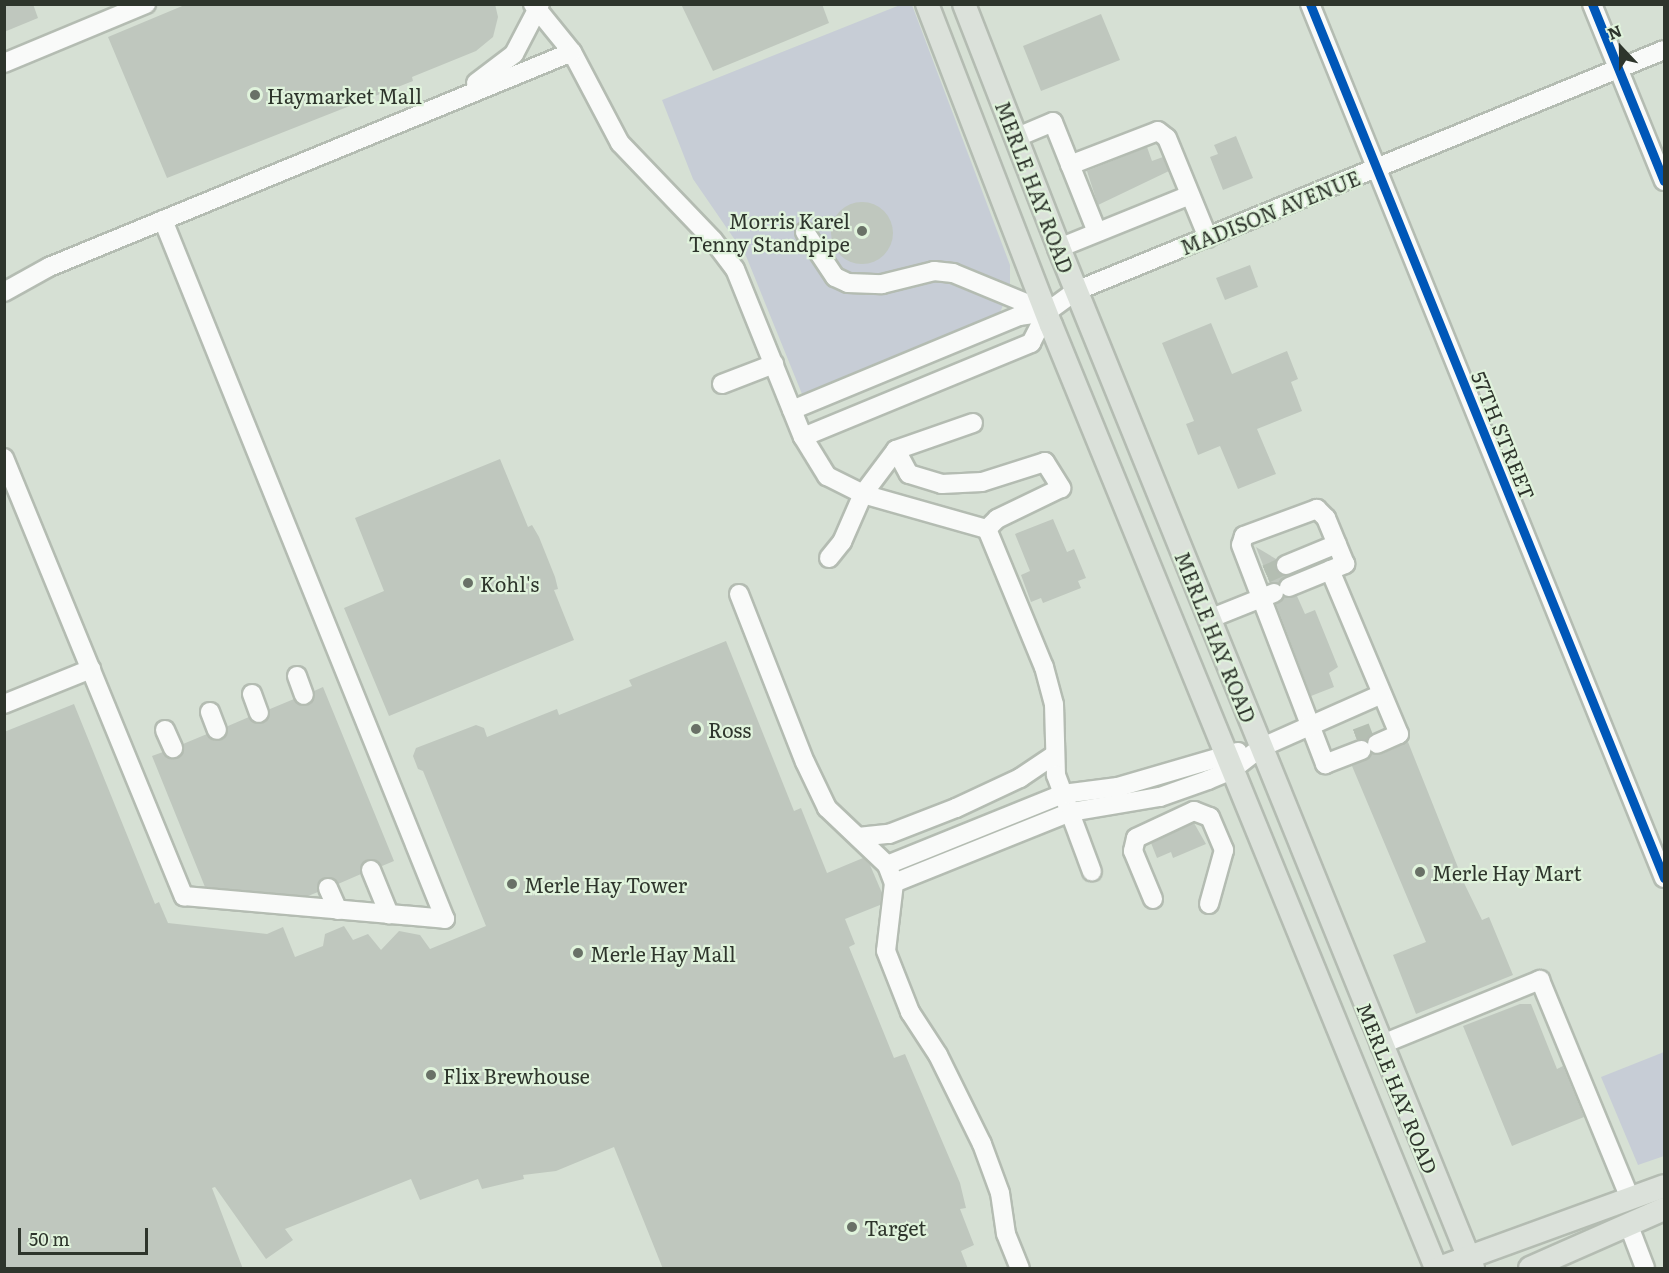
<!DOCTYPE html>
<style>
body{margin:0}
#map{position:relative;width:1669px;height:1273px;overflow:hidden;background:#d6e0d4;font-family:Literata,serif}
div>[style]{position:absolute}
.green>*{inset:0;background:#c7cdd6}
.building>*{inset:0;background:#bfc7be}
.round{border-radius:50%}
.minor-tunnel>*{height:18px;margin-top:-9px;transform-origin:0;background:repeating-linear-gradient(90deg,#b4beb2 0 18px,transparent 0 27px)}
.roads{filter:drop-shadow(2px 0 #b4bcb2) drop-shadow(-2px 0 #b4bcb2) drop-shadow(0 2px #b4bcb2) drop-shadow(0 -2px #b4bcb2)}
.minor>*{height:18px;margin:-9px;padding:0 9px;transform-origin:9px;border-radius:9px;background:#f9faf9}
.major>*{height:22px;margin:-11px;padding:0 11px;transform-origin:11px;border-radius:11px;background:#dbe1da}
.cycleway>*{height:9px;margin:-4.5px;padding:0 4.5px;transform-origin:4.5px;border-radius:4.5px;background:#0057b8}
.dots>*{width:16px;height:16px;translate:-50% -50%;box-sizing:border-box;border:3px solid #e0f3dc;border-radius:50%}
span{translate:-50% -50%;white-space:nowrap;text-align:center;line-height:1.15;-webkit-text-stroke:4.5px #e0f3dc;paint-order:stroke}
.poi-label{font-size:20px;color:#2e352c}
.left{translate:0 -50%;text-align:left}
.right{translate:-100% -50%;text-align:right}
.street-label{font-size:20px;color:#2e352c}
.frame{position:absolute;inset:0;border:6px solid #2e352c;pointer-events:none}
.north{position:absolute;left:1591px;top:18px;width:60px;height:60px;-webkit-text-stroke:4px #e0f3dc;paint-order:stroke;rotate:338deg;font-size:16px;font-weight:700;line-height:24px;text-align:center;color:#2e352c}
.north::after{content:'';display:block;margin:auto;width:21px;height:27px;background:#2e352c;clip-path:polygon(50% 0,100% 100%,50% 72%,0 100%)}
.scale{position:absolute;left:18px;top:1228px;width:130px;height:27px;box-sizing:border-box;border:3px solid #2e352c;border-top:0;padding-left:8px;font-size:18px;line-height:21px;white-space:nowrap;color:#2e352c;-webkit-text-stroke:4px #e0f3dc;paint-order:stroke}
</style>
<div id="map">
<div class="green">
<div style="clip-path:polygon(900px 5px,912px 5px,1010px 265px,1010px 288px,999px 315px,802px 394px,746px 256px,693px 179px,662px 100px)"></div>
<div style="clip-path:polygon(1664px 1052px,1664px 1156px,1638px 1165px,1601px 1077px)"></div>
</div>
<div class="building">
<div style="clip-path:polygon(4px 4px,33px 4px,38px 18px,4px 32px)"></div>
<div style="clip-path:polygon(187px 4px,495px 4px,498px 17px,493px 37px,476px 51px,412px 77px,413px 81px,167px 178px,108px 37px)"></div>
<div style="clip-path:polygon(681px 4px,822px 4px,829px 23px,713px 71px)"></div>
<div style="clip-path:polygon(1101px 14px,1120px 60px,1041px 91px,1023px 46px)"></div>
<div style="clip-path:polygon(1236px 136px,1253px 178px,1223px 190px,1210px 157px,1218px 154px,1214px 145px)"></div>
<div style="clip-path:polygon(1147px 147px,1152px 161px,1163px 157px,1169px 171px,1098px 205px,1087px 171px)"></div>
<div class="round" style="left:831px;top:202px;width:62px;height:62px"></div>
<div style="clip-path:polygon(1250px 265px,1258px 287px,1225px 300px,1216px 278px)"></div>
<div style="clip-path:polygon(1211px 323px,1232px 374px,1287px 351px,1298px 379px,1291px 382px,1302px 411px,1257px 429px,1276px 474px,1238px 489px,1220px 446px,1198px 455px,1186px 424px,1194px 421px,1162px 343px)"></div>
<div style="clip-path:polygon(500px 459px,528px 527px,532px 525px,539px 537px,555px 577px,558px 589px,554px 590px,574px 640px,389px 716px,344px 608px,384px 591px,355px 518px)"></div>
<div style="clip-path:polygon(1053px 519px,1067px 552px,1074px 549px,1086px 578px,1078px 581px,1081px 588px,1043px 603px,1041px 598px,1031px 602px,1021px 575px,1030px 571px,1015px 534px)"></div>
<div style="clip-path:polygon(1256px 547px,1276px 559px,1276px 570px,1286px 576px,1279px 583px,1270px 583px)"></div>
<div style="clip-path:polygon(1297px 596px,1305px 614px,1315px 610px,1338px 667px,1329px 673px,1334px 687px,1311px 696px,1276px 604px,1284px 597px)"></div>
<div style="clip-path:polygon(726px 641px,794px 811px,801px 808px,827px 873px,863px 858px,870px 865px,882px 893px,880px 905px,845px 919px,855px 944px,849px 947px,894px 1058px,905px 1054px,960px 1183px,966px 1208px,960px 1209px,974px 1245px,961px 1251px,968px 1269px,663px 1269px,614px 1147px,556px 1171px,523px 1175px,524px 1179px,482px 1189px,478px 1179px,420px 1200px,411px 1179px,285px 1229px,293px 1240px,266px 1259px,215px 1187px,212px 1188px,243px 1269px,4px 1269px,4px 732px,74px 704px,155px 904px,159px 902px,168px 923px,267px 934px,283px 927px,295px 957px,323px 946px,325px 934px,344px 926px,353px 940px,368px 934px,381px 950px,399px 931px,420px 935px,430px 949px,486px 926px,423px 771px,418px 769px,413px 756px,416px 748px,476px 725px,484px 728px,487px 737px,557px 709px,559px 715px,632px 686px,629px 680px)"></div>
<div style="clip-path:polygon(323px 687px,394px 861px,382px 866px,373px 859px,366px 860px,361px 874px,338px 884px,324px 878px,319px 882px,318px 892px,308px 896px,205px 887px,152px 756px,163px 752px,167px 757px,177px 758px,182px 754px,183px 744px,207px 734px,215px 741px,222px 740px,228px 726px,249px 717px,257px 724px,263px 723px,270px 709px,294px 699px,302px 706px,308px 705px,314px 691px)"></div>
<div style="clip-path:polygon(1408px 742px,1465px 885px,1482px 920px,1489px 917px,1513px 975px,1416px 1014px,1393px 955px,1426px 942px,1352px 766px,1371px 754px,1382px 754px)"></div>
<div style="clip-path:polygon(1194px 823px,1206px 844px,1173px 858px,1171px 852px,1157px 858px,1151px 843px)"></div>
<div style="clip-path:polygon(1520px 1004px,1531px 1004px,1557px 1069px,1563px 1066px,1584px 1117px,1512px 1146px,1463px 1026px)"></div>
</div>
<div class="minor-tunnel">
<div style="left:1266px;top:574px;width:22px;rotate:-24deg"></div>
<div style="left:1356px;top:738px;width:17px;rotate:-21deg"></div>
</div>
<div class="roads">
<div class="minor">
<div style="left:533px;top:4px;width:62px;rotate:50.9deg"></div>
<div style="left:572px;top:52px;width:103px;rotate:62.2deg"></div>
<div style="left:620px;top:143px;width:134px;rotate:46.2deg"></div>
<div style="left:713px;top:240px;width:36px;rotate:53deg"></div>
<div style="left:735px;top:269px;width:181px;rotate:68deg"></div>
<div style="left:803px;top:437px;width:46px;rotate:58.4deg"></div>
<div style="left:827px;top:476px;width:40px;rotate:26.6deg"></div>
<div style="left:863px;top:494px;width:129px;rotate:15.8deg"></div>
<div style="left:1310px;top:4px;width:943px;rotate:67.95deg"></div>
<div style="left:1592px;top:4px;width:191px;rotate:67.9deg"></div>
<div style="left:4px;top:63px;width:154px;rotate:-22.6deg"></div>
<div style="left:476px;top:83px;width:48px;rotate:-37.3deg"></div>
<div style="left:514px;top:54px;width:56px;rotate:-62.5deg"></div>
<div style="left:1015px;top:138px;width:41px;rotate:-22.8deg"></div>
<div style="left:1053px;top:122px;width:118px;rotate:68.2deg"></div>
<div style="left:1070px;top:165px;width:94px;rotate:-21.1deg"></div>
<div style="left:1158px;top:131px;width:11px;rotate:38deg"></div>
<div style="left:1167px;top:138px;width:108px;rotate:67.7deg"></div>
<div style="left:805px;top:232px;width:54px;rotate:56.3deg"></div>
<div style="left:835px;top:277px;width:14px;rotate:25deg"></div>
<div style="left:848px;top:283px;width:34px;rotate:2deg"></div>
<div style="left:882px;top:284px;width:54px;rotate:-14deg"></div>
<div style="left:934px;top:271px;width:19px;rotate:6deg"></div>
<div style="left:953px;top:273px;width:100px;rotate:22.4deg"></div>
<div style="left:1059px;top:248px;width:141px;rotate:-22deg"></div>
<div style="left:4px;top:292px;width:51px;rotate:-29.1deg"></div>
<div style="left:49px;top:267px;width:565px;rotate:-22.35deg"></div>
<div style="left:722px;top:384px;width:56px;rotate:-21deg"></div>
<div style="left:792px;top:410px;width:246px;rotate:-22.5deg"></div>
<div style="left:1019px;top:316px;width:28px;rotate:-8deg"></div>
<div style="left:1047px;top:312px;width:36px;rotate:-36deg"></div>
<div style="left:1076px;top:291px;width:635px;rotate:-22.29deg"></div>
<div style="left:973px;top:423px;width:82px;rotate:160.7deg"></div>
<div style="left:896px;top:450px;width:27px;rotate:62deg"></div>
<div style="left:909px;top:474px;width:34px;rotate:17deg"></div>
<div style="left:942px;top:484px;width:40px;rotate:-2.9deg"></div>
<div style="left:982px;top:482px;width:66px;rotate:-17.6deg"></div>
<div style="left:1045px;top:462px;width:31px;rotate:58deg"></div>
<div style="left:1061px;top:488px;width:71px;rotate:154.2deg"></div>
<div style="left:997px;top:519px;width:14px;rotate:135deg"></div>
<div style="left:803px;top:437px;width:247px;rotate:-22.4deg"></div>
<div style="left:1031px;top:343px;width:35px;rotate:-63deg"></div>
<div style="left:4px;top:458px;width:474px;rotate:67.7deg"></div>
<div style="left:184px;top:896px;width:262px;rotate:5deg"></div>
<div style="left:445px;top:919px;width:754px;rotate:-111.97deg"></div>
<div style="left:987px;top:529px;width:149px;rotate:67.6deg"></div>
<div style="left:1044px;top:667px;width:38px;rotate:75deg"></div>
<div style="left:1054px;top:704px;width:71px;rotate:88.4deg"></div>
<div style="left:1056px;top:775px;width:103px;rotate:69.6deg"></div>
<div style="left:829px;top:558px;width:21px;rotate:-51deg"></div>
<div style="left:842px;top:542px;width:52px;rotate:-66.4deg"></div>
<div style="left:863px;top:494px;width:55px;rotate:-53.1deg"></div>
<div style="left:1286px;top:565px;width:55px;rotate:-22.4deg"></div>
<div style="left:1330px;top:570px;width:178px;rotate:67.2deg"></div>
<div style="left:1399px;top:734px;width:24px;rotate:156deg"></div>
<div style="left:1289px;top:587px;width:61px;rotate:-22.3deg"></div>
<div style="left:1345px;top:564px;width:50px;rotate:-112.4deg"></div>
<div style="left:1326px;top:518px;width:13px;rotate:-135deg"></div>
<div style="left:1317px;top:509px;width:78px;rotate:159.7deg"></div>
<div style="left:1244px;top:536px;width:9px;rotate:108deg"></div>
<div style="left:1241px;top:545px;width:235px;rotate:69deg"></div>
<div style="left:1325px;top:764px;width:39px;rotate:-21deg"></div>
<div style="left:739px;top:594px;width:180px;rotate:68.6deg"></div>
<div style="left:805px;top:762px;width:51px;rotate:64.4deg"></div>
<div style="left:827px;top:808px;width:83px;rotate:43.5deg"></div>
<div style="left:887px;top:865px;width:19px;rotate:69deg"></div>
<div style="left:894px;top:883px;width:68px;rotate:96.7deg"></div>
<div style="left:886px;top:951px;width:66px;rotate:68.5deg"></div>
<div style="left:910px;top:1012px;width:51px;rotate:56.9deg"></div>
<div style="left:938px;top:1055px;width:99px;rotate:63.7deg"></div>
<div style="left:982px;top:1144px;width:52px;rotate:69.8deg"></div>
<div style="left:1000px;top:1193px;width:41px;rotate:81.7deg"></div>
<div style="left:1006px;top:1234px;width:37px;rotate:68deg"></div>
<div style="left:1209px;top:619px;width:70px;rotate:-21.8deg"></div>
<div style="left:297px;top:676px;width:20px;rotate:70deg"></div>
<div style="left:252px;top:694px;width:20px;rotate:70deg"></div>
<div style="left:4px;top:704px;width:94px;rotate:-21.9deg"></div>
<div style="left:210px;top:712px;width:19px;rotate:69deg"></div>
<div style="left:165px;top:730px;width:20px;rotate:66deg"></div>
<div style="left:858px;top:837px;width:31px;rotate:-6deg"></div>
<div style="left:889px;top:834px;width:72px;rotate:-21.2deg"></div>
<div style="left:956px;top:808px;width:71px;rotate:-25.1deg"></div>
<div style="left:1020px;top:778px;width:40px;rotate:-34deg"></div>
<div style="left:887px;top:865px;width:190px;rotate:-22deg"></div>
<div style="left:1063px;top:794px;width:55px;rotate:-7.3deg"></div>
<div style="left:1118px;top:787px;width:125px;rotate:-16.3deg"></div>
<div style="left:371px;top:870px;width:48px;rotate:67.8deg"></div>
<div style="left:894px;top:883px;width:191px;rotate:-21.9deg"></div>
<div style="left:1071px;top:812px;width:90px;rotate:-9.6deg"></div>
<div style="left:1160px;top:797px;width:51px;rotate:-19.5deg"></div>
<div style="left:1208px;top:780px;width:26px;rotate:-23deg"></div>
<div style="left:1232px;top:770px;width:36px;rotate:-38deg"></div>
<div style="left:1260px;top:748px;width:133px;rotate:-23.9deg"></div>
<div style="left:328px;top:888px;width:24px;rotate:66deg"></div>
<div style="left:1153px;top:899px;width:52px;rotate:-112.6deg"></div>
<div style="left:1133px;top:851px;width:13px;rotate:-77deg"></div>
<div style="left:1136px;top:838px;width:64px;rotate:-25deg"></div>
<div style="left:1194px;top:811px;width:17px;rotate:21deg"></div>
<div style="left:1210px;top:817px;width:36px;rotate:67deg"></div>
<div style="left:1224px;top:850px;width:56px;rotate:105.5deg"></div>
<div style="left:1380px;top:1045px;width:173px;rotate:-22.1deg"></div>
<div style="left:1540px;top:980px;width:236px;rotate:67.6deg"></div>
<div style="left:1629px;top:1226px;width:45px;rotate:69.1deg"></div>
</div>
<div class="major">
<div style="left:927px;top:4px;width:344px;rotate:68.9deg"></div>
<div style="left:1051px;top:325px;width:1019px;rotate:67.79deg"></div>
<div style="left:964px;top:4px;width:262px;rotate:68.7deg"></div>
<div style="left:1059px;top:248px;width:1101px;rotate:67.91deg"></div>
<div style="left:1439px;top:1268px;width:239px;rotate:-20deg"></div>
<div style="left:1530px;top:1268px;width:146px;rotate:-23.8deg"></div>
</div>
</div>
<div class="cycleway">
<div style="left:1310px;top:4px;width:943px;rotate:67.95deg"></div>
<div style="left:1592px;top:4px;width:191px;rotate:67.9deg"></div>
</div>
<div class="dots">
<div style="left:255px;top:95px;background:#697167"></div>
<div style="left:862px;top:231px;background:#697167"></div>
<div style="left:468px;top:583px;background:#697167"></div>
<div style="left:696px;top:729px;background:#697167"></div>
<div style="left:1420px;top:872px;background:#697167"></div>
<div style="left:512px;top:884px;background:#697167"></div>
<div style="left:578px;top:953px;background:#697167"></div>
<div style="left:431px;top:1075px;background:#697167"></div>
<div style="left:852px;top:1227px;background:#697167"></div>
</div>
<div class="poi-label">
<span class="left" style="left:267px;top:95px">Haymarket Mall</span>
<span class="right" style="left:850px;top:232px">Morris Karel<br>Tenny Standpipe</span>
<span class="left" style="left:480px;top:583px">Kohl's</span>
<span class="left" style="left:708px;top:729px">Ross</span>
<span class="left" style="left:1432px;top:872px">Merle Hay Mart</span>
<span class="left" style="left:524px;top:884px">Merle Hay Tower</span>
<span class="left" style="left:590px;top:953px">Merle Hay Mall</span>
<span class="left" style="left:443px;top:1075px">Flix Brewhouse</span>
<span class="left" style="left:864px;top:1227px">Target</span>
</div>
<div class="street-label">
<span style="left:1035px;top:187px;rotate:69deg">MERLE HAY ROAD</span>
<span style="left:1270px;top:212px;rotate:-22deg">MADISON AVENUE</span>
<span style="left:1504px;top:435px;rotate:68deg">57TH STREET</span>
<span style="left:1216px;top:637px;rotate:68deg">MERLE HAY ROAD</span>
<span style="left:1398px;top:1088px;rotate:68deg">MERLE HAY ROAD</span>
</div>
<div class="frame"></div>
<div class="north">N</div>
<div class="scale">50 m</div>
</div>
